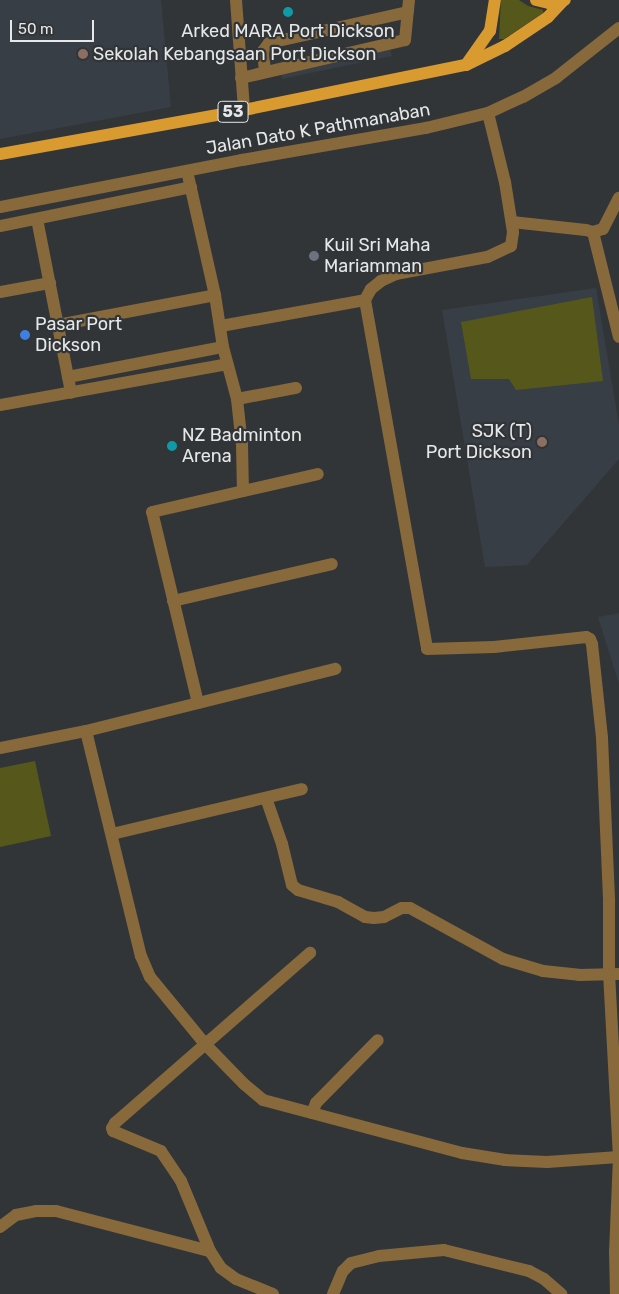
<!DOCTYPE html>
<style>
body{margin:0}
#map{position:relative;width:619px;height:1294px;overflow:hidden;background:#323537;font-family:Rubik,sans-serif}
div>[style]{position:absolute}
.built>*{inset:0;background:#383e45}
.green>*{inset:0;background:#55581a}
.minor>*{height:12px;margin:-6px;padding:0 6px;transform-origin:6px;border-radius:6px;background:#87693c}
.major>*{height:12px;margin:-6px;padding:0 6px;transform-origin:6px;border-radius:6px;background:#d99b30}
.dots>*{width:14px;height:14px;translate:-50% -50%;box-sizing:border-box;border:2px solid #323537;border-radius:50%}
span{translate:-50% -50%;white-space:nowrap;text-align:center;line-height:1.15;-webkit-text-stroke:4.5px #323537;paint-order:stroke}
.shield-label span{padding:1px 4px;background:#323537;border:1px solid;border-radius:4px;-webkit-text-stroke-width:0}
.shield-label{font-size:16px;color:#e5e7e9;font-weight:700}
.poi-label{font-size:18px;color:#e5e7e9}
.left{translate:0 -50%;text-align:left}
.right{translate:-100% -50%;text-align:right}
.street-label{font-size:18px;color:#e5e7e9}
.scale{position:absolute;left:10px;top:20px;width:84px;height:22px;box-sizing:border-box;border:2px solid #e5e7e9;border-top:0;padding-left:6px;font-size:15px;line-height:18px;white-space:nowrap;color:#e5e7e9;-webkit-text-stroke:4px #323537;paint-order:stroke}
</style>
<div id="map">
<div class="built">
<div style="clip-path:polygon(0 0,161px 0,171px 107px,0 139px)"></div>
<div style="clip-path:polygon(390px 48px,392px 56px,282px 79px,281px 71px)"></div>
<div style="clip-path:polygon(596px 288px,619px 425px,619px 459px,527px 565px,485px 567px,442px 310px)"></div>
<div style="clip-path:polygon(619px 613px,619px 684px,598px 617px)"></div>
</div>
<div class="green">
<div style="clip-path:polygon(501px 0,519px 0,528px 6px,543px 10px,543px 13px,504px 39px,499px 39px)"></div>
<div style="clip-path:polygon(592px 297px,603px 381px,516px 390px,509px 379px,471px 379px,461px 322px)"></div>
<div style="clip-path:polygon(35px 761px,51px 836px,0 847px,0 768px)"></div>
</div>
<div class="minor">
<div style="left:236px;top:0;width:110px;rotate:85.8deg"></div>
<div style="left:265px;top:71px;width:20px;rotate:-96deg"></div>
<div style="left:263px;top:51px;width:10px;rotate:-53deg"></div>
<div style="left:269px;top:43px;width:142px;rotate:-12.6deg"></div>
<div style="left:241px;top:78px;width:168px;rotate:-13deg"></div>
<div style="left:405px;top:40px;width:40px;rotate:-84.3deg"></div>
<div style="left:488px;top:113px;width:71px;rotate:76.2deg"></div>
<div style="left:505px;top:182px;width:51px;rotate:80.9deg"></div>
<div style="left:513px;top:232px;width:14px;rotate:98deg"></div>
<div style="left:511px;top:246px;width:26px;rotate:155deg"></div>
<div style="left:487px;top:257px;width:93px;rotate:169.4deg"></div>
<div style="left:396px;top:274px;width:17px;rotate:155deg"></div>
<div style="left:381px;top:281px;width:13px;rotate:141deg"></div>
<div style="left:371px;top:289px;width:13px;rotate:119deg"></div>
<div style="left:365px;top:300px;width:354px;rotate:79.9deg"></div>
<div style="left:427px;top:649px;width:67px;rotate:-1.7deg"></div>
<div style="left:494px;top:647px;width:93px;rotate:-6.2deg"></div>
<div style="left:586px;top:637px;width:4px;rotate:27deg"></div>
<div style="left:590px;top:639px;width:5px;rotate:68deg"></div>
<div style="left:592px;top:644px;width:95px;rotate:83.9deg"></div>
<div style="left:602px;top:738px;width:163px;rotate:87.5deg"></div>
<div style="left:609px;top:901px;width:72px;rotate:90deg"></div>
<div style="left:609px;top:973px;width:184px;rotate:86.9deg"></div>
<div style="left:619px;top:1157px;width:94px;rotate:92.4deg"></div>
<div style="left:615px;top:1251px;width:43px;rotate:88.7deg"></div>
<div style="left:187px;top:171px;width:127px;rotate:77.3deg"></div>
<div style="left:215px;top:295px;width:53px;rotate:81.3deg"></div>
<div style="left:223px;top:347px;width:54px;rotate:74.9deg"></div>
<div style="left:237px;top:399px;width:46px;rotate:83.8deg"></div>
<div style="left:242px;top:445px;width:46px;rotate:88.8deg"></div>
<div style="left:0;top:207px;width:247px;rotate:-11deg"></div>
<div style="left:242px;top:160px;width:187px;rotate:-9.9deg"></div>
<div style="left:426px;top:128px;width:64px;rotate:-13.6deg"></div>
<div style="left:488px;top:113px;width:38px;rotate:-25deg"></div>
<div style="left:523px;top:97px;width:39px;rotate:-30deg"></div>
<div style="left:557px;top:77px;width:79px;rotate:-38.3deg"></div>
<div style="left:37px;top:219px;width:177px;rotate:78.9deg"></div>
<div style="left:512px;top:222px;width:74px;rotate:6.2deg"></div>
<div style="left:586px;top:230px;width:7px;rotate:16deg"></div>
<div style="left:593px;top:232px;width:108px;rotate:76.1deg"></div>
<div style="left:0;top:226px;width:195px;rotate:-11.5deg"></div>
<div style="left:593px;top:232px;width:10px;rotate:-17deg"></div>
<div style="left:603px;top:229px;width:35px;rotate:-63deg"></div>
<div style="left:0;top:292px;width:51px;rotate:-10.2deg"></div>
<div style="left:58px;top:325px;width:160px;rotate:-10.8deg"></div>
<div style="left:221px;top:326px;width:146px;rotate:-10.2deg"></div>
<div style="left:68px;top:377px;width:158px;rotate:-11deg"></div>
<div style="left:237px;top:399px;width:60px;rotate:-10.6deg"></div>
<div style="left:0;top:405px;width:231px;rotate:-10.2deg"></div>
<div style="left:173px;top:601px;width:163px;rotate:-13.1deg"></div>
<div style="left:198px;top:703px;width:196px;rotate:-103.5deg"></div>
<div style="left:152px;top:512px;width:170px;rotate:-12.9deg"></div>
<div style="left:86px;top:731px;width:232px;rotate:76.3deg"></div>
<div style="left:141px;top:956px;width:23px;rotate:67deg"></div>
<div style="left:150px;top:977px;width:87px;rotate:50.6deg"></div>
<div style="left:205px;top:1044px;width:56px;rotate:45.7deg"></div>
<div style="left:244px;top:1084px;width:25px;rotate:40deg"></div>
<div style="left:263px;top:1100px;width:206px;rotate:14.9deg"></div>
<div style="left:462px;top:1153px;width:44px;rotate:9.2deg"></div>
<div style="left:505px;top:1160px;width:42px;rotate:2.7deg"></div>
<div style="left:547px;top:1162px;width:72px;rotate:-4deg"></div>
<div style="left:0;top:748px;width:88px;rotate:-11.2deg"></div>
<div style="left:86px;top:731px;width:257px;rotate:-14deg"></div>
<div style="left:266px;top:798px;width:49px;rotate:70.8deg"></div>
<div style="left:282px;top:844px;width:42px;rotate:76.3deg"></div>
<div style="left:292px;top:885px;width:8px;rotate:40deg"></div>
<div style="left:298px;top:890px;width:42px;rotate:16.7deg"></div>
<div style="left:338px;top:902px;width:31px;rotate:29deg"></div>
<div style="left:365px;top:917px;width:9px;rotate:6deg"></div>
<div style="left:374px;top:918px;width:10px;rotate:-6deg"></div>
<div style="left:384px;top:917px;width:20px;rotate:-27deg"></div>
<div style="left:402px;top:908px;width:8px"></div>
<div style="left:410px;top:908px;width:106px;rotate:28.7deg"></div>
<div style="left:503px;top:959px;width:42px;rotate:16.7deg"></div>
<div style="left:543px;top:971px;width:36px;rotate:6deg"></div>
<div style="left:579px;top:975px;width:40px;rotate:-1.4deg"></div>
<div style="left:112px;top:834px;width:195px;rotate:-13.3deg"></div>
<div style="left:312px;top:1113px;width:11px;rotate:-68deg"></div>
<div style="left:316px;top:1103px;width:88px;rotate:-45.5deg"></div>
<div style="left:0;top:1227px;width:20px;rotate:-37deg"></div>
<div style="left:16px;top:1215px;width:20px;rotate:-11deg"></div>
<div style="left:36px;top:1211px;width:20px"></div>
<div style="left:56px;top:1211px;width:159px;rotate:14.6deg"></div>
<div style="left:273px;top:1294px;width:40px;rotate:-158deg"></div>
<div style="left:236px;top:1279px;width:19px;rotate:-144deg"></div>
<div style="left:221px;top:1268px;width:20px;rotate:-123deg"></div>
<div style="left:210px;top:1251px;width:76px;rotate:-112.5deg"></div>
<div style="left:181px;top:1181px;width:36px;rotate:-124deg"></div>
<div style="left:161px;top:1151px;width:52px;rotate:-157.4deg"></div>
<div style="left:113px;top:1131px;width:3px;rotate:-108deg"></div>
<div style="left:112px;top:1128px;width:6px;rotate:-59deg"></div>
<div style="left:115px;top:1123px;width:259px;rotate:-41.1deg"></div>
<div style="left:333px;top:1294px;width:25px;rotate:-67deg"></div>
<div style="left:343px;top:1271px;width:11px;rotate:-45deg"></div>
<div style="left:351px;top:1263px;width:29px;rotate:-14deg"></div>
<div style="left:379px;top:1256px;width:65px;rotate:-5.3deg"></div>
<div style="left:444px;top:1250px;width:88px;rotate:13.9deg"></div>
<div style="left:529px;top:1271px;width:17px;rotate:28deg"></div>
<div style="left:544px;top:1279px;width:23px;rotate:41deg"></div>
</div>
<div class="major">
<div style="left:536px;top:0;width:13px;rotate:13deg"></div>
<div style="left:549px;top:3px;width:16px;rotate:-11deg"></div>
<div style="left:468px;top:62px;width:38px;rotate:-55deg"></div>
<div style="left:490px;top:31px;width:31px;rotate:-81deg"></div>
<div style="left:0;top:154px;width:248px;rotate:-10.2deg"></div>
<div style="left:244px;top:110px;width:227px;rotate:-11.5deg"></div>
<div style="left:466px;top:65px;width:43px;rotate:-26deg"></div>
<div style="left:505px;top:46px;width:52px;rotate:-34deg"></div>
<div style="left:548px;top:17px;width:21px;rotate:-47deg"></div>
</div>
<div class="dots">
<div style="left:288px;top:12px;background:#0f9aa8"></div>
<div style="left:83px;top:54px;background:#8d6e63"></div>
<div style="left:314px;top:256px;background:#6b7280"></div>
<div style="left:25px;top:335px;background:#3f7fe0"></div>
<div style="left:542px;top:442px;background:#8d6e63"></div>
<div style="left:172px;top:446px;background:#0f9aa8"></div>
</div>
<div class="shield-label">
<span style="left:233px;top:112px">53</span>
</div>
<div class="poi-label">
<span style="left:288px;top:31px">Arked MARA Port Dickson</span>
<span class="left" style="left:93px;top:54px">Sekolah Kebangsaan Port Dickson</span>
<span class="left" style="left:324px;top:256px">Kuil Sri Maha<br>Mariamman</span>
<span class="left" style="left:35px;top:335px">Pasar Port<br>Dickson</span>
<span class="right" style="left:532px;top:442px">SJK (T)<br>Port Dickson</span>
<span class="left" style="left:182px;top:446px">NZ Badminton<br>Arena</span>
</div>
<div class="street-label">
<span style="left:318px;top:129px;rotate:-10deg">Jalan Dato K Pathmanaban</span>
</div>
<div class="scale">50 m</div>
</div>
